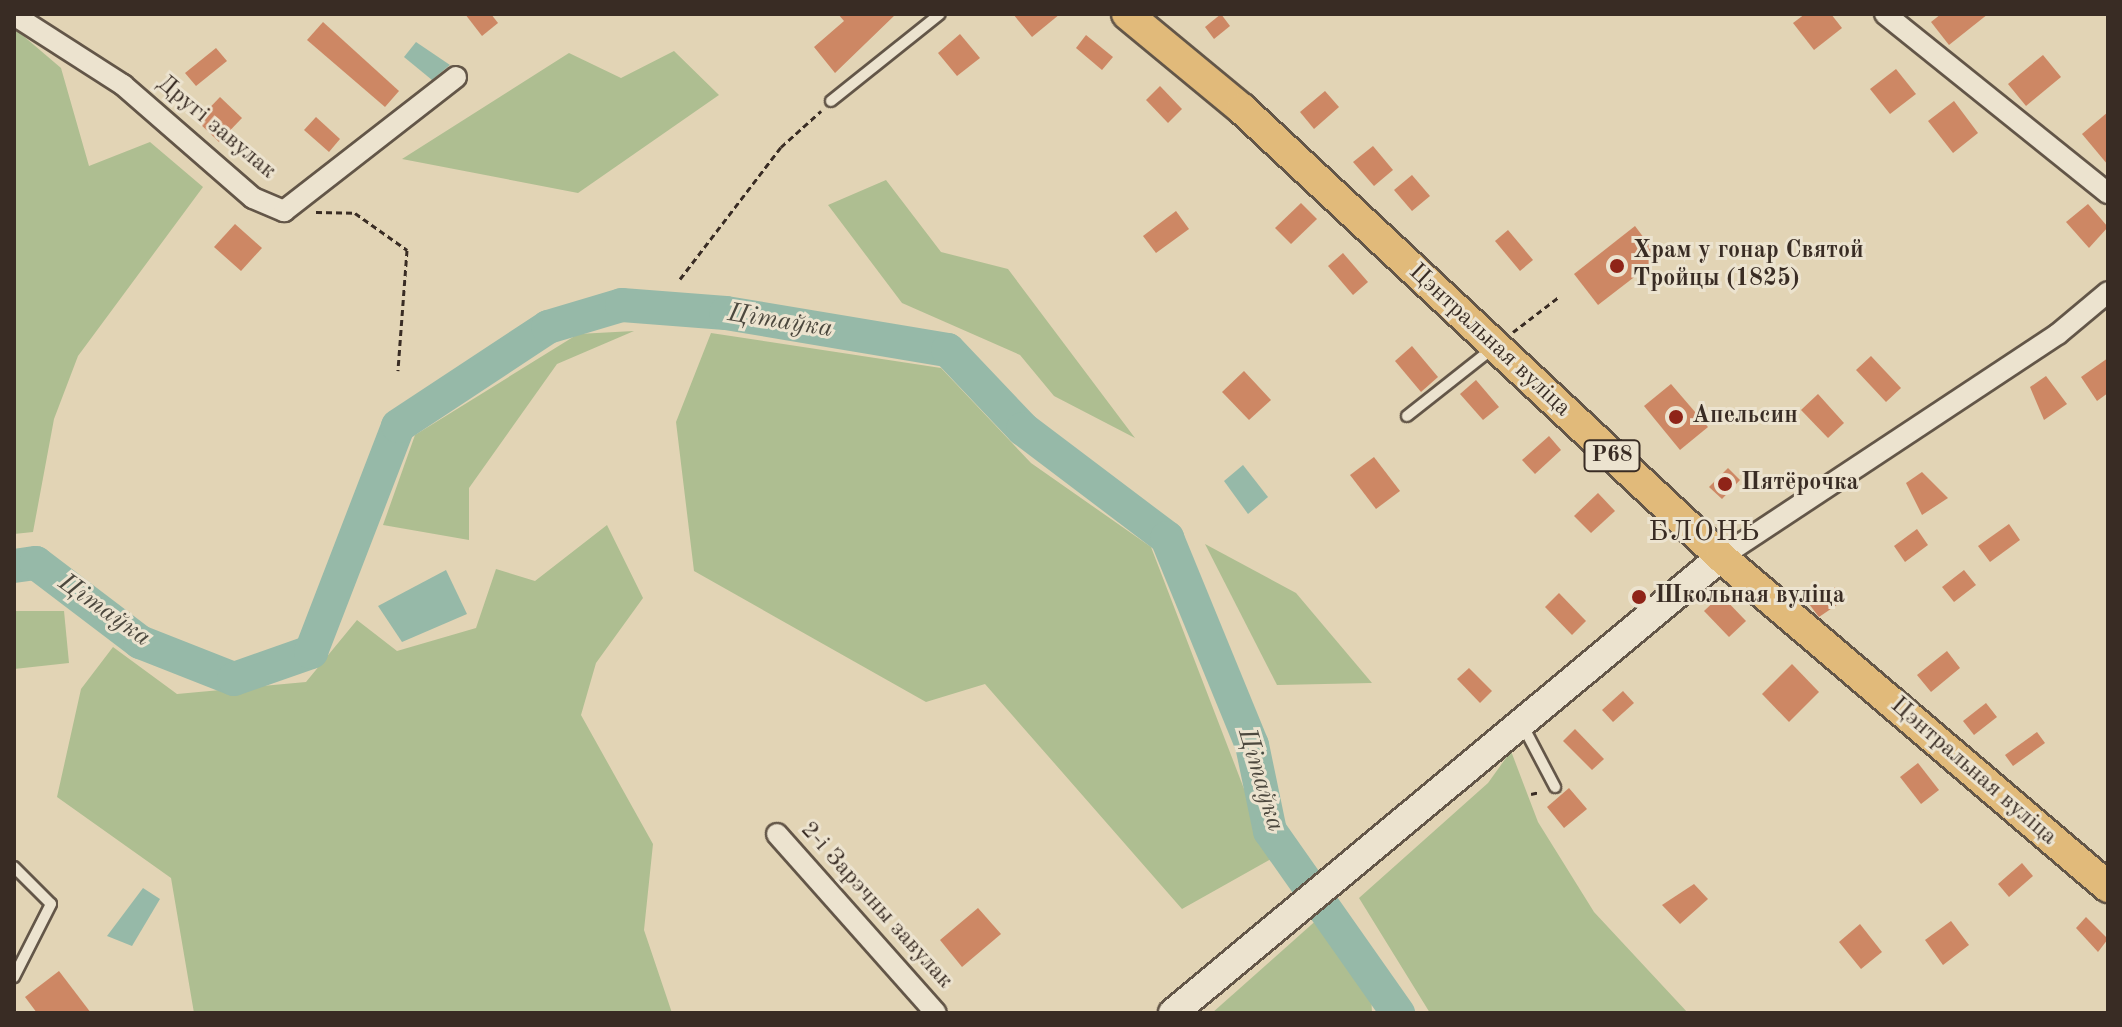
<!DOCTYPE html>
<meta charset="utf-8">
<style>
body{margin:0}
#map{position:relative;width:2122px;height:1027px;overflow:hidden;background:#e2d4b5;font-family:"Old Standard TT",serif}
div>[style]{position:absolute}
.green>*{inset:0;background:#aebe91}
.water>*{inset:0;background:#96b9a8}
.river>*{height:34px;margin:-17px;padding:0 17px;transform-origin:17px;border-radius:17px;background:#96b9a8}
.building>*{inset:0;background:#cd8764}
.path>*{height:3px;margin-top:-1.5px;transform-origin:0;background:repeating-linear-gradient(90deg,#392c24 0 6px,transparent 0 10px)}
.roads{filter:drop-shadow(2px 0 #635648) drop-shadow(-2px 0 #635648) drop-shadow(0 2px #635648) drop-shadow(0 -2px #635648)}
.lane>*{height:10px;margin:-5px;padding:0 5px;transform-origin:5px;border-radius:5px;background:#ece3cf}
.street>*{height:20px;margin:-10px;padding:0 10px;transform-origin:10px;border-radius:10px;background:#ece3cf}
.secondary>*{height:28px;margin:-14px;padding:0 14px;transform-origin:14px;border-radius:14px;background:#ece3cf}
.primary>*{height:30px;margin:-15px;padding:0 15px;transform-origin:15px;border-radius:15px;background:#e1ba7a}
.dots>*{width:22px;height:22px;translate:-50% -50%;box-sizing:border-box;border:4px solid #ece3cf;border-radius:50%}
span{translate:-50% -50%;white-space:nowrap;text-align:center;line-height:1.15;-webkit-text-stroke:6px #ece3cf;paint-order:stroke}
.shield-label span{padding:2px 6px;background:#ece3cf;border:2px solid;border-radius:6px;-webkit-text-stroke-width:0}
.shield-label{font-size:22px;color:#392c24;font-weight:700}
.street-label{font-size:24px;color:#392c24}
.poi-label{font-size:24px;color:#392c24;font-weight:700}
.left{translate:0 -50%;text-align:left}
.water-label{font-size:26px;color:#4c483e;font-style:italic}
.quarter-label{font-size:28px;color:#392c24;letter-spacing:2px}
.frame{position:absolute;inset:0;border:16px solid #392c24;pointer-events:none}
</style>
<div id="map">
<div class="green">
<div style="clip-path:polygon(14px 28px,61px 68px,89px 166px,150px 142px,203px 187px,78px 356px,54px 419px,33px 532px,14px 534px)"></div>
<div style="clip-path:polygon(674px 51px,719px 95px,578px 193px,402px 159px,569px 53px,621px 78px)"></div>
<div style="clip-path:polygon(886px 180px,941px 252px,1008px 269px,1135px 438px,1054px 396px,1020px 355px,902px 303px,828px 205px)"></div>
<div style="clip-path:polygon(634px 331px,557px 364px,469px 488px,469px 540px,383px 525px,415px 435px,578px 334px)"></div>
<div style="clip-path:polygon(711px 333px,941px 368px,1031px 463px,1151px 547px,1271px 859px,1182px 909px,985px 684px,926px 702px,694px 571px,676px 422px)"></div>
<div style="clip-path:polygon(607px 525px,643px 598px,596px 663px,581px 715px,653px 844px,644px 930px,672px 1013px,194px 1013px,171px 878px,57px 797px,81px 689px,113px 647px,177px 694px,306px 682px,357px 620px,397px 651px,476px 628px,496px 569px,535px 581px)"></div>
<div style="clip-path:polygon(1205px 544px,1296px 593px,1372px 683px,1277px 685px)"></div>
<div style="clip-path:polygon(14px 611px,64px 611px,69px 663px,14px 669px)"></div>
<div style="clip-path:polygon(1511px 751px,1538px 822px,1594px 912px,1688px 1013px,1430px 1013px,1359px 898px,1488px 783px)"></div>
<div style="clip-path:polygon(1320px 917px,1371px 993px,1372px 1013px,1212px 1013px)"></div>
</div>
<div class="water">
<div style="clip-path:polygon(416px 42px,450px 65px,432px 80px,404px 57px)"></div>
<div style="clip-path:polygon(1243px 465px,1268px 497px,1248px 514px,1224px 481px)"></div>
<div style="clip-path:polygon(446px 570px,467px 614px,402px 642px,378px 606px)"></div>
<div style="clip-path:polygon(143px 888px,160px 899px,132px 946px,107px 936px)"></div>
</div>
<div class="river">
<div style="left:14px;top:566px;width:22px;rotate:-8deg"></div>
<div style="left:36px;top:563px;width:131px;rotate:37.2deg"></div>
<div style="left:140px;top:642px;width:101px;rotate:21.5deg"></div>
<div style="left:234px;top:679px;width:82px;rotate:-19.3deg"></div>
<div style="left:311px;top:652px;width:242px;rotate:-68.9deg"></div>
<div style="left:398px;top:426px;width:180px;rotate:-33.4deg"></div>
<div style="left:548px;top:327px;width:77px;rotate:-16.6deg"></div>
<div style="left:622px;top:305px;width:104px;rotate:4.4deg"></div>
<div style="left:726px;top:313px;width:225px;rotate:9.5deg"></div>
<div style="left:948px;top:350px;width:109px;rotate:46.5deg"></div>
<div style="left:1023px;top:429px;width:181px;rotate:37.1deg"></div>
<div style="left:1167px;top:538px;width:224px;rotate:67.7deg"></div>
<div style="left:1252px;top:745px;width:88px;rotate:78.2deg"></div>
<div style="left:1270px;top:831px;width:223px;rotate:54.9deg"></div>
</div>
<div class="building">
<div style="clip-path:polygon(465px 14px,491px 14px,498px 23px,482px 36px)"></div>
<div style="clip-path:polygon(838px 14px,896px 14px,835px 73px,814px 47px,844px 21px)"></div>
<div style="clip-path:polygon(1013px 14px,1060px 14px,1032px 37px)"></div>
<div style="clip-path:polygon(1221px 14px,1230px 26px,1214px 39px,1205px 27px)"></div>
<div style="clip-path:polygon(1805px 14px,1831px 14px,1842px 28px,1814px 50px,1793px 23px)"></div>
<div style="clip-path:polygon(1941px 14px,1988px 14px,1949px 45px,1931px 22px)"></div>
<div style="clip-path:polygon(323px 22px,399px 91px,385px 107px,307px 40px)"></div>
<div style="clip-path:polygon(960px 34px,980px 58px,957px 76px,938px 53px)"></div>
<div style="clip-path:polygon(1086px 35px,1113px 57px,1102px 70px,1076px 48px)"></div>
<div style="clip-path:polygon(216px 48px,227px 61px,196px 86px,185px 73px)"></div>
<div style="clip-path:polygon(2043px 55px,2061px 77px,2026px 106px,2008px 84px)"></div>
<div style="clip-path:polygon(1896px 69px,1916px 94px,1890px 114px,1870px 89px)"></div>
<div style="clip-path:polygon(1160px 86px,1182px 109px,1168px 123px,1146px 100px)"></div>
<div style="clip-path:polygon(1325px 91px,1339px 107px,1314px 129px,1300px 112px)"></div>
<div style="clip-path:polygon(220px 97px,242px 118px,219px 142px,197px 121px)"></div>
<div style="clip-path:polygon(1954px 101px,1978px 133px,1953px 153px,1928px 121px)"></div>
<div style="clip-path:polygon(2108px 112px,2108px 165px,2082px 134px)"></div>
<div style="clip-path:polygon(316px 117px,340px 139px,329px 152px,304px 130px)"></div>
<div style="clip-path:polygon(1373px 146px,1393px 170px,1374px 186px,1353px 162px)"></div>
<div style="clip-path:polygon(1412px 175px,1430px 196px,1412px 211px,1394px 190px)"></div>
<div style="clip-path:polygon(1301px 203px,1317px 219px,1291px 244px,1275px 228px)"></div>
<div style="clip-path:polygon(2088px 204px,2108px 227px,2089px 248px,2066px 222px)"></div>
<div style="clip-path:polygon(1176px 211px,1189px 229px,1156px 253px,1143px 236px)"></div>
<div style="clip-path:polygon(235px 224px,262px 248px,241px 271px,214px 247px)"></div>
<div style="clip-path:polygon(1635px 226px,1659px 258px,1598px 305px,1574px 274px)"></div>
<div style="clip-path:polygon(1508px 230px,1533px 260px,1520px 271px,1495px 241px)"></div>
<div style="clip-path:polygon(1343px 253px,1368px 282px,1353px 295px,1328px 266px)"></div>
<div style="clip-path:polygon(1412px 346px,1438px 377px,1421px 392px,1395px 361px)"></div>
<div style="clip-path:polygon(1871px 356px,1901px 388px,1886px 402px,1856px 370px)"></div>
<div style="clip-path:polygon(2108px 358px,2108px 393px,2097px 401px,2081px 377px)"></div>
<div style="clip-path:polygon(1244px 371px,1271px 400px,1249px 420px,1222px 392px)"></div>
<div style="clip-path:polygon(2046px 376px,2067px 404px,2044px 420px,2030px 387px)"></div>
<div style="clip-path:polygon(1476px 380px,1499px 407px,1483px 420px,1460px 394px)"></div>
<div style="clip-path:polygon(1671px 384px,1708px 427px,1680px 450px,1644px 406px)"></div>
<div style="clip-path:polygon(1818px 394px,1844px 423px,1828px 438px,1801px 410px)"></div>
<div style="clip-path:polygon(1549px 436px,1561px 450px,1535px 474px,1522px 460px)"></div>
<div style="clip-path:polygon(1374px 457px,1400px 491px,1376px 509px,1350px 475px)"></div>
<div style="clip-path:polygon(1728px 468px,1740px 480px,1722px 499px,1709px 487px)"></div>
<div style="clip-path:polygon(1922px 472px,1948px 498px,1922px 515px,1906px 483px)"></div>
<div style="clip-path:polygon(1598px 493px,1615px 511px,1591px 533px,1574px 516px)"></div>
<div style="clip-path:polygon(2009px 524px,2020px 540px,1990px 562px,1978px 546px)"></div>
<div style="clip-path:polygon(1917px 529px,1928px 545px,1905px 562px,1894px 546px)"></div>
<div style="clip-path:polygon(1964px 570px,1976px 585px,1954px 602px,1942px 587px)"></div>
<div style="clip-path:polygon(1834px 587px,1844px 600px,1819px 617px,1809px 604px)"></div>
<div style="clip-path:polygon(1559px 593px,1586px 621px,1572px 635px,1545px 607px)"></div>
<div style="clip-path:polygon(1721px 595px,1746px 621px,1729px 637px,1704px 611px)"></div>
<div style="clip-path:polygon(1947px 651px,1960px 668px,1931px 692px,1917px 675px)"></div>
<div style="clip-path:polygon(1792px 664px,1819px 692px,1789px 722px,1762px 694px)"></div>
<div style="clip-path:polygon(1469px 668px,1492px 691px,1480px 703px,1457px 679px)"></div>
<div style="clip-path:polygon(1623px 691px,1634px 703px,1613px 722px,1602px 710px)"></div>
<div style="clip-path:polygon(1986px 703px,1997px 717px,1974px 735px,1963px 721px)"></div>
<div style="clip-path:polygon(1575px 729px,1604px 759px,1592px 770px,1563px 741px)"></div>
<div style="clip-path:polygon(2037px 732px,2045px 743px,2013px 766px,2005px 755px)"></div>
<div style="clip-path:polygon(1918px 763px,1939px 790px,1921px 804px,1900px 777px)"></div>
<div style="clip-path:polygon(1569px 788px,1587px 809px,1564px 828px,1547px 807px)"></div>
<div style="clip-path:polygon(2022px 863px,2033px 876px,2009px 897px,1998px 884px)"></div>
<div style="clip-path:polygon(1694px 884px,1708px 899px,1680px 924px,1662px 905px)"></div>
<div style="clip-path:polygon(978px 908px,1001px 934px,962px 967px,940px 940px)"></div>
<div style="clip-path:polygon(2086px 917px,2108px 939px,2098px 952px,2076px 928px)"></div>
<div style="clip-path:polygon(1951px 921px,1969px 945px,1943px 965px,1925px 940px)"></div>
<div style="clip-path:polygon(1860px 924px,1882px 952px,1861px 969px,1839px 942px)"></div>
<div style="clip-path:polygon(59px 971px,91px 1013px,37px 1013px,25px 997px)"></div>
</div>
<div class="path">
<div style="left:316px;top:212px;width:39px;rotate:1deg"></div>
<div style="left:355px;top:213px;width:64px;rotate:35.4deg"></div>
<div style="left:407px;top:250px;width:121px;rotate:94.3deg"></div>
<div style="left:680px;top:279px;width:166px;rotate:-52.6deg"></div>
<div style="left:781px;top:147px;width:54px;rotate:-42deg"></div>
<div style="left:1513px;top:332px;width:59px;rotate:-37.5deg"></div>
<div style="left:1531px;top:794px;width:9px;rotate:-13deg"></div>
</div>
<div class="roads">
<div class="lane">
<div style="left:831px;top:101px;width:139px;rotate:-38.6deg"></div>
<div style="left:1407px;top:416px;width:110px;rotate:-38.3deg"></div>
<div style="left:1523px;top:726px;width:69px;rotate:62.3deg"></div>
<div style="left:14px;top:867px;width:52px;rotate:45deg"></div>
<div style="left:51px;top:904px;width:82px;rotate:116.9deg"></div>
</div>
<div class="street">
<div style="left:1885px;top:14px;width:286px;rotate:38.8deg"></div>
<div style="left:14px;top:15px;width:130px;rotate:32.7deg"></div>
<div style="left:123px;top:85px;width:172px;rotate:41deg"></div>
<div style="left:253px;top:198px;width:34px;rotate:23deg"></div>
<div style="left:284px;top:211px;width:218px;rotate:-37.9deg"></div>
<div style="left:1721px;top:557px;width:404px;rotate:-33.5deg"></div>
<div style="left:2058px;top:334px;width:65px;rotate:-40deg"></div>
<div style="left:777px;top:834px;width:239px;rotate:48.4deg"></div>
</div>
<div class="secondary">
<div style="left:1173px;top:1013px;width:713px;rotate:-39.76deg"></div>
</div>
<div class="primary">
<div style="left:1127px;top:14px;width:149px;rotate:39.6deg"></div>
<div style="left:1242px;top:109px;width:656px;rotate:43.08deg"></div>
<div style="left:1721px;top:557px;width:509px;rotate:40.45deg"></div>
</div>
</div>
<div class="dots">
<div style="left:1617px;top:266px;background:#8f2418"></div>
<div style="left:1676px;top:417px;background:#8f2418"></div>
<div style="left:1725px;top:484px;background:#8f2418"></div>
<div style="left:1639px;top:597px;background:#8f2418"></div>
</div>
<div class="shield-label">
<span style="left:1612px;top:456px">Р68</span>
</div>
<div class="street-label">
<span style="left:216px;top:128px;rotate:40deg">Другі завулак</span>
<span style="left:1489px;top:341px;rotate:43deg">Цэнтральная вуліца</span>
<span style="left:1973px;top:772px;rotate:41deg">Цэнтральная вуліца</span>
<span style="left:876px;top:906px;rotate:48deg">2-і Зарэчны завулак</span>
</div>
<div class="poi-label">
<span class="left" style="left:1633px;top:266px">Храм у гонар Святой<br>Тройцы (1825)</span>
<span class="left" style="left:1692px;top:417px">Апельсин</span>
<span class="left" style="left:1741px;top:484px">Пятёрочка</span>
<span class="left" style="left:1655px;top:597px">Школьная вуліца</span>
</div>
<div class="water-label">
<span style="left:780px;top:322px;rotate:9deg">Цітаўка</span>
<span style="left:104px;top:611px;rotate:35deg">Цітаўка</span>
<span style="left:1260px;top:780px;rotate:73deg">Цітаўка</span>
</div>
<div class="quarter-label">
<span style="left:1705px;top:533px">БЛОНЬ</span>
</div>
<div class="frame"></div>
</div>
